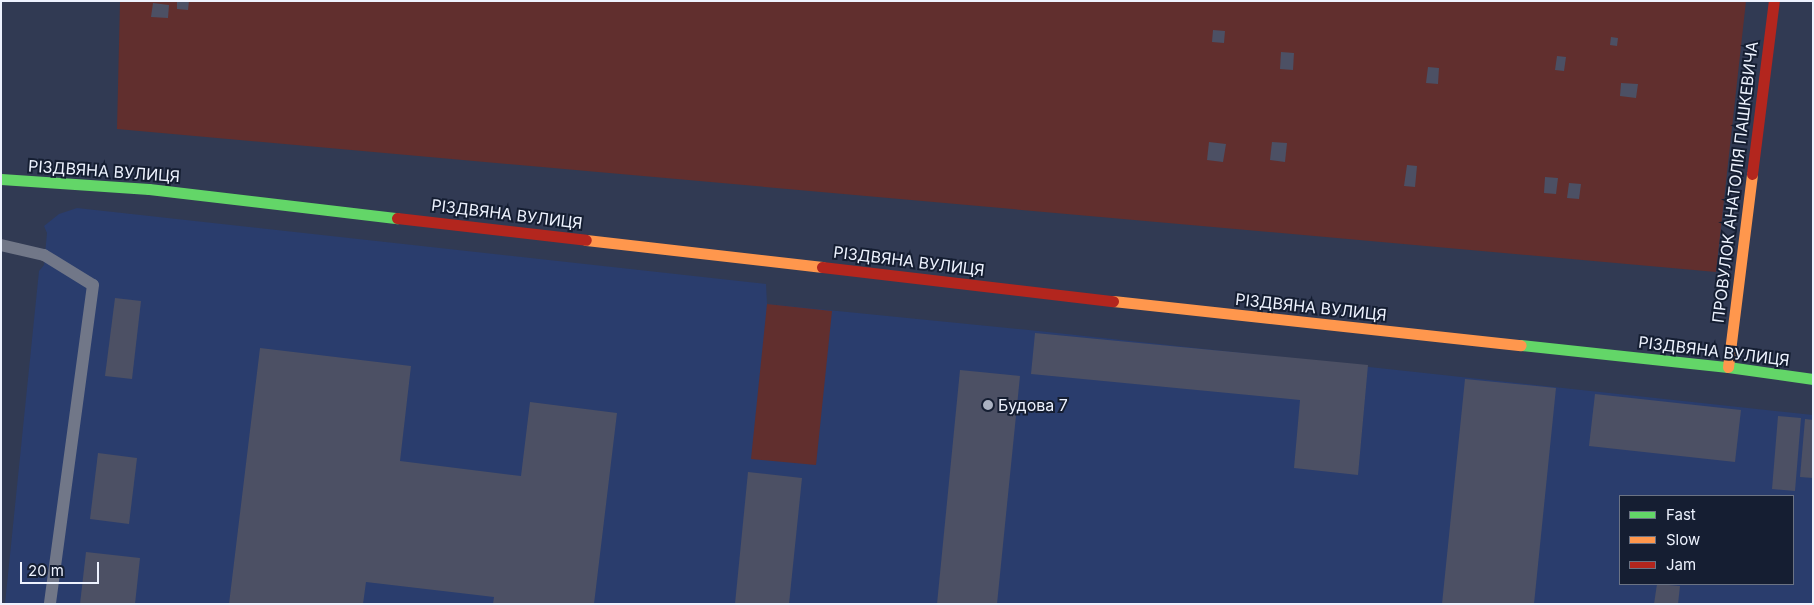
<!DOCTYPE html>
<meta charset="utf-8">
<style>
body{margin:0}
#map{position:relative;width:1814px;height:605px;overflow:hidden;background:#313a53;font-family:Inter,sans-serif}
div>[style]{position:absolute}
.built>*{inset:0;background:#2a3d6d}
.green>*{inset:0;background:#612f2e}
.building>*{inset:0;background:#4c5064}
.lane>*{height:12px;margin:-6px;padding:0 6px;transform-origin:6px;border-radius:6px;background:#717788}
.fast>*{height:11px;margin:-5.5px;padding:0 5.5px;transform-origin:5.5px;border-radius:5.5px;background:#63d668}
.slow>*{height:11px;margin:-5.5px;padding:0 5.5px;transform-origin:5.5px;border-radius:5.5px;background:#ff974d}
.jam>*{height:11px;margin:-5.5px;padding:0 5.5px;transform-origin:5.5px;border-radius:5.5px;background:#b3261e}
.dots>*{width:14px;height:14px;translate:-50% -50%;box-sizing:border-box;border:2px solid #151e32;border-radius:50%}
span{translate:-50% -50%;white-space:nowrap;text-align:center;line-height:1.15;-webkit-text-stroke:4px #151e32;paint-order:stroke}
.street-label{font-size:16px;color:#edf2fe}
.poi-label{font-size:16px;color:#edf2fe}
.left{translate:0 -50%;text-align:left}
.frame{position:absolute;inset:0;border:2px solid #edf2fe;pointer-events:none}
.legend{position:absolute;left:1619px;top:495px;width:175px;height:90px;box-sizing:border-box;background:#151e32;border:1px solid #6b7384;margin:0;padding:6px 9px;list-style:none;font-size:15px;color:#edf2fe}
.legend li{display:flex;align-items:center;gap:10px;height:25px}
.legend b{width:25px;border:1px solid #6b7384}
.scale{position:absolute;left:20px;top:562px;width:79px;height:22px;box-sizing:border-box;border:2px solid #edf2fe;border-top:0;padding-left:6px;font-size:15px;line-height:18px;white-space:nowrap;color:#edf2fe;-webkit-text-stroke:4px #151e32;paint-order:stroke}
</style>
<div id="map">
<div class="built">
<div style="clip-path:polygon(evenodd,77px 208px,766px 284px,767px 304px,1029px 330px,1813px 415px,1813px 604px,5px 604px,39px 271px,44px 265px,47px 233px,44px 226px,59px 214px,77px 208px,1620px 496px,1793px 496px,1793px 584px,1620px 584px,1620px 496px)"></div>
</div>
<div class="green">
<div style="clip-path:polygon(120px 1px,1746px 1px,1716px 272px,117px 129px)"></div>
<div style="clip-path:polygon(767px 304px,832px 311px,816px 465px,751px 459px)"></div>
</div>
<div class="building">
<div style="clip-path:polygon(177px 1px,189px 1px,188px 10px,177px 9px)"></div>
<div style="clip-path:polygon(153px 3px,169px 5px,168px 18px,151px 17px)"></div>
<div style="clip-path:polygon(1213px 30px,1225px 31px,1224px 43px,1212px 42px)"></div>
<div style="clip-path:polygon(1611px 37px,1618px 38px,1617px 46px,1610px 45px)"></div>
<div style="clip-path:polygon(1281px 52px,1294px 53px,1293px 70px,1280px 69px)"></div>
<div style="clip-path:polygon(1557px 56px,1566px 57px,1564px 71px,1555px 70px)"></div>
<div style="clip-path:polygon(1428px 67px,1439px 68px,1438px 84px,1426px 83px)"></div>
<div style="clip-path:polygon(1621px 83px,1638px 84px,1636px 98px,1620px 96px)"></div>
<div style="clip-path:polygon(1209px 142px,1226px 144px,1223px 162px,1207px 160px)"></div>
<div style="clip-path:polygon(1272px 142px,1287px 143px,1285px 162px,1270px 160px)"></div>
<div style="clip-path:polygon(1407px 165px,1417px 166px,1415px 187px,1404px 186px)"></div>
<div style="clip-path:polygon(1545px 177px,1558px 178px,1556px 194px,1544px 193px)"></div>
<div style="clip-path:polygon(1569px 183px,1581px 184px,1579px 199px,1567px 198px)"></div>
<div style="clip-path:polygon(115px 298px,141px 301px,132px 379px,105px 376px)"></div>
<div style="clip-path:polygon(1035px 333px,1368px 365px,1358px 475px,1294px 468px,1300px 400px,1031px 374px)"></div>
<div style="clip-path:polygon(260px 348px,411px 366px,400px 461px,521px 476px,530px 402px,617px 413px,594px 604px,493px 604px,494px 597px,366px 582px,363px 604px,229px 604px)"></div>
<div style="clip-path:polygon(960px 370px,1020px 376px,997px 604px,937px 604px)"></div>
<div style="clip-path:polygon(1465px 379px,1556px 388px,1534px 604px,1442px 604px)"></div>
<div style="clip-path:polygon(1595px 394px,1741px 410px,1735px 462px,1589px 446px)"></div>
<div style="clip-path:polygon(1778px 416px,1801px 418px,1795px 491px,1772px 489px)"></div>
<div style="clip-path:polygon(1805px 419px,1813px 420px,1813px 478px,1800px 477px)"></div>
<div style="clip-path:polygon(98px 453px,137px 458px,129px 524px,90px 519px)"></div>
<div style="clip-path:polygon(748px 472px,802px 478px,789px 604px,735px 604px)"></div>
<div style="clip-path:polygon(86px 552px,140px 558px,135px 604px,80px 604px)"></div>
<div style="clip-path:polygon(1657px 584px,1680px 586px,1678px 604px,1654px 604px)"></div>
</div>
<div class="lane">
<div style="left:1px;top:245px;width:44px;rotate:13.1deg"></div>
<div style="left:44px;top:255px;width:57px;rotate:31.5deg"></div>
<div style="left:93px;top:285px;width:322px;rotate:97.7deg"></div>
</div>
<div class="fast">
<div style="left:1px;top:179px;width:148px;rotate:3.9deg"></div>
<div style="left:149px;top:189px;width:250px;rotate:6.7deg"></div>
<div style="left:1521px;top:345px;width:208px;rotate:6.1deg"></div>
<div style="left:1728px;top:367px;width:86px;rotate:8deg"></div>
</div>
<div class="slow">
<div style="left:586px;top:240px;width:238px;rotate:6.5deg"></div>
<div style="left:1113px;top:301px;width:410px;rotate:6.2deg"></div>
<div style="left:1728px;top:367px;width:194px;rotate:-82.9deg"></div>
</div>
<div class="jam">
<div style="left:1752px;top:174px;width:174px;rotate:-82.8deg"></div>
<div style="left:397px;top:218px;width:190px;rotate:6.6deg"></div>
<div style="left:822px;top:267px;width:293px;rotate:6.7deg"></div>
</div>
<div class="dots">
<div style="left:988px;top:405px;background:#abb2c2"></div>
</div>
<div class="street-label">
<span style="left:104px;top:171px;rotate:4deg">РІЗДВЯНА ВУЛИЦЯ</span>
<span style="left:1735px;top:182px;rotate:-83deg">ПРОВУЛОК АНАТОЛІЯ ПАШКЕВИЧА</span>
<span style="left:507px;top:214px;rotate:7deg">РІЗДВЯНА ВУЛИЦЯ</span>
<span style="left:909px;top:261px;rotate:7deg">РІЗДВЯНА ВУЛИЦЯ</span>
<span style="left:1311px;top:307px;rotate:6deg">РІЗДВЯНА ВУЛИЦЯ</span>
<span style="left:1714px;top:351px;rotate:7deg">РІЗДВЯНА ВУЛИЦЯ</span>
</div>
<div class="poi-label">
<span class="left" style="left:998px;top:405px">Будова 7</span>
</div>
<div class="frame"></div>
<ul class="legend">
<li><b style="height:6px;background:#63d668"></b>Fast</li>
<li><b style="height:6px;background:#ff974d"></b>Slow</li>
<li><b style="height:6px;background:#b3261e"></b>Jam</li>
</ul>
<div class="scale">20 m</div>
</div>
